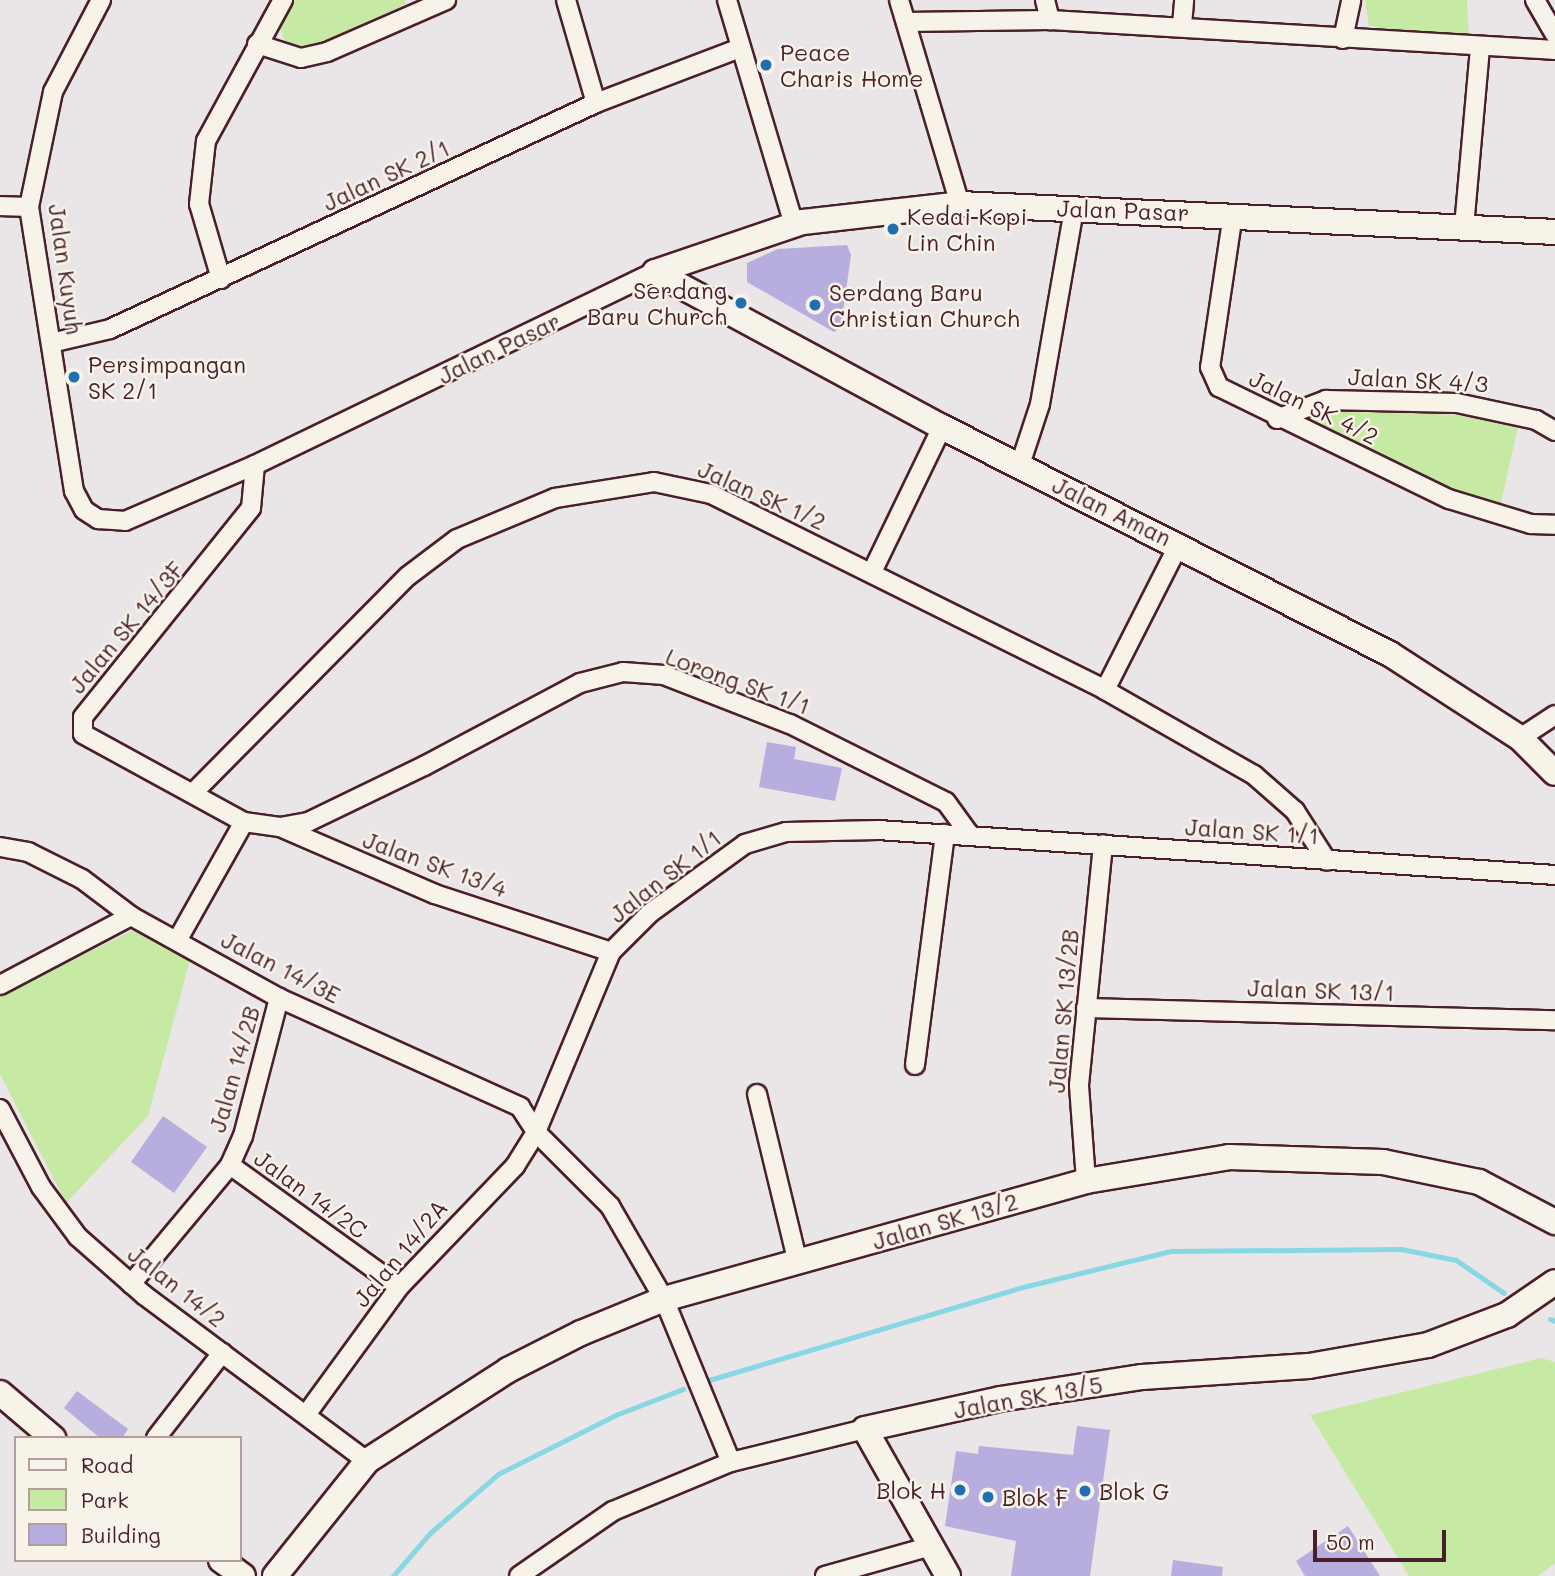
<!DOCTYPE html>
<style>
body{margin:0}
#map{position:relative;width:1555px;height:1576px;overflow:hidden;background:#eae5e6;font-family:Mali,sans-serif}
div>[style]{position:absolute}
.green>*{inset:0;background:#c6eaa4}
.stream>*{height:5px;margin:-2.5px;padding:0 2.5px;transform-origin:2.5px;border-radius:2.5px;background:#88d8e3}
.building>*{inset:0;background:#b7adde}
.roads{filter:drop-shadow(2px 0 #4a1f2b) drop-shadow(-2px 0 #4a1f2b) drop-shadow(0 2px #4a1f2b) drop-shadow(0 -2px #4a1f2b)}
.street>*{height:18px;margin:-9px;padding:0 9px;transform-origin:9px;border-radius:9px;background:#f7f3e8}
.secondary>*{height:24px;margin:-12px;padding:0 12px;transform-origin:12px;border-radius:12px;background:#f7f3e8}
.dots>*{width:19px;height:19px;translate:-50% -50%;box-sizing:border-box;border:4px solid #f7f3e8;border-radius:50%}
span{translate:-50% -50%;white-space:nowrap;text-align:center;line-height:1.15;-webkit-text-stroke:5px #f7f3e8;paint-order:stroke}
.poi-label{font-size:23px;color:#4a1f2b}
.left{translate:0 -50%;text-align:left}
.right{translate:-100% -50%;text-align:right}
.street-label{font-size:23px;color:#4a1f2b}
.legend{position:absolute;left:14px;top:1436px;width:228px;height:126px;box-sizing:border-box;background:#f7f3e8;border:2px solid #b29e9c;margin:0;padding:9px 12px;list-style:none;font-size:21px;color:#4a1f2b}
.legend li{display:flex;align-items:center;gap:14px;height:35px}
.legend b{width:35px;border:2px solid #b29e9c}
.scale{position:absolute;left:1313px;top:1530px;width:133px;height:32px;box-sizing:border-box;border:4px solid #4a1f2b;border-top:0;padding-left:9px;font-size:21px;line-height:24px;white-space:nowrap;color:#4a1f2b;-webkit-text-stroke:5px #f7f3e8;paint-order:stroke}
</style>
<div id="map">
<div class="green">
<div style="clip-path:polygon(290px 0,405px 0,406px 4px,304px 51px,288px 49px,277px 20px)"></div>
<div style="clip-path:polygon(1365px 0,1467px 0,1469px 42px,1369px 26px)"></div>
<div style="clip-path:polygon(1312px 408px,1458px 415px,1518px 427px,1500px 507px,1445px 489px,1306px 423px,1301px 414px)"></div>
<div style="clip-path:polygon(139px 927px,190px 960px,148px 1116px,66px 1203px,0 1074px,0 996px)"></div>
<div style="clip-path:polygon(1541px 1358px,1555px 1362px,1555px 1563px,1538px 1576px,1409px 1576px,1310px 1415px)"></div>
</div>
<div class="stream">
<div style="left:1550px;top:1319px;width:5px;rotate:22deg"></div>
<div style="left:709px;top:1380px;width:332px;rotate:-16.5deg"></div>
<div style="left:1027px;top:1286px;width:148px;rotate:-13.7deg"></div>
<div style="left:1171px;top:1251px;width:230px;rotate:-0.5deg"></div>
<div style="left:1401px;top:1249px;width:56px;rotate:11.3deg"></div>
<div style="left:1456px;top:1260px;width:58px;rotate:34.5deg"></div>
<div style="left:393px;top:1576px;width:57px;rotate:-49.3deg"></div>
<div style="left:430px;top:1533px;width:90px;rotate:-40.9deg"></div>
<div style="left:498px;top:1474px;width:134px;rotate:-26.6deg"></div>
<div style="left:618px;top:1414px;width:70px;rotate:-21deg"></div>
</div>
<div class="building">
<div style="clip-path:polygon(847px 245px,851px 255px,841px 327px,834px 332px,747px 282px,747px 263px,778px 249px)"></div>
<div style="clip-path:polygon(767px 742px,796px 747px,794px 759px,842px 768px,835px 801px,759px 787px)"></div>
<div style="clip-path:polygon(163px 1116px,207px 1147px,174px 1193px,131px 1162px)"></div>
<div style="clip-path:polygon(77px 1391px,128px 1429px,122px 1438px,100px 1438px,64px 1408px)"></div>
<div style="clip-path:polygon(1077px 1426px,1110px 1430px,1090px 1576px,1011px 1576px,1016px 1541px,945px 1526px,956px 1451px,978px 1454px,979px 1446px,1073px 1455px)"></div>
<div style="clip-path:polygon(1348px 1526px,1380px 1576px,1305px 1576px,1296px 1561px)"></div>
<div style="clip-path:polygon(1173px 1560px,1223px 1567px,1222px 1576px,1171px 1576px)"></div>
</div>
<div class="roads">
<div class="street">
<div style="left:101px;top:0;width:104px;rotate:117.6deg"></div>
<div style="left:53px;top:92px;width:117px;rotate:101.8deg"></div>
<div style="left:29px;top:207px;width:288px;rotate:81deg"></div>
<div style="left:74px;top:491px;width:21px;rotate:62deg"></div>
<div style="left:84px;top:510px;width:17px;rotate:33deg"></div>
<div style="left:98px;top:519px;width:27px;rotate:4deg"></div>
<div style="left:125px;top:521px;width:142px;rotate:-23.3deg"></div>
<div style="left:255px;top:465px;width:444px;rotate:-25.8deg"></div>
<div style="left:566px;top:0;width:107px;rotate:73.8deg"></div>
<div style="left:727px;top:0;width:235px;rotate:73.4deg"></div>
<div style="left:899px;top:0;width:213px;rotate:73.4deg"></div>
<div style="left:1045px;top:0;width:21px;rotate:76deg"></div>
<div style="left:1535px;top:0;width:39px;rotate:60deg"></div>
<div style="left:906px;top:22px;width:144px;rotate:-0.8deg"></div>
<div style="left:1050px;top:20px;width:506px;rotate:3.4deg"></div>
<div style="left:1182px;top:25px;width:25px;rotate:-85deg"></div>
<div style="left:1343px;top:39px;width:40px;rotate:-78deg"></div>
<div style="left:257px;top:44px;width:46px;rotate:17.7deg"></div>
<div style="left:301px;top:58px;width:27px;rotate:-13deg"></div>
<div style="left:327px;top:52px;width:130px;rotate:-23.6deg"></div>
<div style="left:0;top:206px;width:29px;rotate:2deg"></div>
<div style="left:1233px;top:214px;width:155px;rotate:98.5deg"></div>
<div style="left:1210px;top:367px;width:22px;rotate:66deg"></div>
<div style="left:1219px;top:387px;width:256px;rotate:26deg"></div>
<div style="left:1449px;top:499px;width:86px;rotate:17deg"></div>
<div style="left:1531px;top:524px;width:24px;rotate:2deg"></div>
<div style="left:1464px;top:227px;width:179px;rotate:-84.9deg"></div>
<div style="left:221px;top:279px;width:78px;rotate:-106.3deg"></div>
<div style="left:199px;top:204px;width:63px;rotate:-83.7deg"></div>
<div style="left:206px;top:141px;width:161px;rotate:-61.4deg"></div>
<div style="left:51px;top:343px;width:61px;rotate:-13.3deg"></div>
<div style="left:110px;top:329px;width:536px;rotate:-24.94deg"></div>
<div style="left:596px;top:103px;width:154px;rotate:-20.9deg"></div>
<div style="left:1277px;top:419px;width:53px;rotate:-21.2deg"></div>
<div style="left:1326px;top:400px;width:131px;rotate:1.3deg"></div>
<div style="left:1457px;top:403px;width:81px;rotate:12.1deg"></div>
<div style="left:1536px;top:420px;width:22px;rotate:30deg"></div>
<div style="left:255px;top:465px;width:43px;rotate:95.3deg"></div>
<div style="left:251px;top:508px;width:268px;rotate:128.8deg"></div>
<div style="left:83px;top:717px;width:17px;rotate:90deg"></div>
<div style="left:83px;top:734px;width:183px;rotate:28.7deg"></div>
<div style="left:244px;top:822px;width:36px;rotate:8deg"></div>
<div style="left:280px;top:827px;width:169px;rotate:23.4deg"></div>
<div style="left:435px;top:894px;width:185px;rotate:18.2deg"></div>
<div style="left:1020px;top:465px;width:64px;rotate:-71.8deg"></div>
<div style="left:1040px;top:404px;width:198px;rotate:-80.1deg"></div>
<div style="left:872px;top:572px;width:161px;rotate:-64.2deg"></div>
<div style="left:1105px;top:690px;width:164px;rotate:-63.1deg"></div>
<div style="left:1520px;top:738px;width:42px;rotate:-33.3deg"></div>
<div style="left:193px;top:793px;width:305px;rotate:-45.3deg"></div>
<div style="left:408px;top:576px;width:61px;rotate:-37.1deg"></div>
<div style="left:457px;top:539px;width:106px;rotate:-22.7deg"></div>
<div style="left:555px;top:498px;width:100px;rotate:-9.2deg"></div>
<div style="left:654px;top:482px;width:58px;rotate:11.9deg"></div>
<div style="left:711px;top:494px;width:440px;rotate:26.4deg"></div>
<div style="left:1105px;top:690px;width:172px;rotate:29.7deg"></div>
<div style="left:1254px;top:775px;width:55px;rotate:41.3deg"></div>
<div style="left:1295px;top:811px;width:59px;rotate:57.4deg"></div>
<div style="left:280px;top:827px;width:28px;rotate:-10deg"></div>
<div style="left:308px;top:822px;width:129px;rotate:-25.8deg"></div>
<div style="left:424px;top:766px;width:177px;rotate:-28deg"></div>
<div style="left:580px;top:683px;width:44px;rotate:-14.3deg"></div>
<div style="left:623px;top:672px;width:41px;rotate:4.2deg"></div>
<div style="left:664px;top:675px;width:135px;rotate:21.3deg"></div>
<div style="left:790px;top:724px;width:174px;rotate:26.6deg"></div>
<div style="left:946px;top:802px;width:41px;rotate:54deg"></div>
<div style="left:0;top:847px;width:28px;rotate:10deg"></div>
<div style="left:28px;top:852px;width:60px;rotate:26.6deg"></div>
<div style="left:82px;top:879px;width:61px;rotate:37.1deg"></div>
<div style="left:131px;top:916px;width:169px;rotate:29deg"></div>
<div style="left:279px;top:998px;width:265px;rotate:24.3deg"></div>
<div style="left:520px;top:1107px;width:30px;rotate:57deg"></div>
<div style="left:536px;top:1132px;width:105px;rotate:45deg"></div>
<div style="left:610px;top:1206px;width:108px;rotate:59.9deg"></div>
<div style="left:664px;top:1299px;width:176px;rotate:67.7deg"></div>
<div style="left:178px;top:939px;width:134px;rotate:-60.6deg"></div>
<div style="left:0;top:985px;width:148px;rotate:-27.8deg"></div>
<div style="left:1086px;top:1008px;width:469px;rotate:1.5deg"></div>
<div style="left:915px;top:1065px;width:233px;rotate:-82.6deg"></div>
<div style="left:757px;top:1094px;width:174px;rotate:76.4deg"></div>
<div style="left:0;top:1109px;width:88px;rotate:62.3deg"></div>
<div style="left:41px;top:1187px;width:62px;rotate:53.5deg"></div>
<div style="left:78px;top:1237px;width:88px;rotate:41.3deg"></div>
<div style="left:144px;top:1295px;width:278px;rotate:36.7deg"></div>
<div style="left:230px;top:1165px;width:208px;rotate:35.8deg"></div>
<div style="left:1086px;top:1181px;width:96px;rotate:-94.2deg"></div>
<div style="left:1079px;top:1085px;width:242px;rotate:-84.3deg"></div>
<div style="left:131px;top:1284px;width:155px;rotate:-50.2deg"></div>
<div style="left:230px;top:1165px;width:32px;rotate:-66deg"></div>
<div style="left:243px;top:1136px;width:143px;rotate:-75.4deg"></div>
<div style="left:308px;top:1412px;width:155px;rotate:-53.9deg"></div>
<div style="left:399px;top:1287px;width:168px;rotate:-46.2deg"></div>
<div style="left:515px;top:1166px;width:40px;rotate:-58deg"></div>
<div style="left:536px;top:1132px;width:195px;rotate:-67.4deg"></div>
<div style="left:611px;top:952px;width:55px;rotate:-45deg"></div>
<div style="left:650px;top:913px;width:117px;rotate:-36deg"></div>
<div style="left:745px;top:844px;width:43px;rotate:-16.3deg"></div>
<div style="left:786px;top:832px;width:92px;rotate:-1.2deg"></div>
<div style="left:878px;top:830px;width:678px;rotate:3.8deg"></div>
<div style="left:156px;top:1438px;width:108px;rotate:-52.2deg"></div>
<div style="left:519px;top:1576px;width:114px;rotate:-34.7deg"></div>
<div style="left:613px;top:1511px;width:128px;rotate:-22.6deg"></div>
<div style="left:731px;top:1462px;width:138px;rotate:-13.8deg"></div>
<div style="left:825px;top:1576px;width:110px;rotate:-15.8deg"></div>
</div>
<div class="secondary">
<div style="left:655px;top:272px;width:326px;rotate:28.4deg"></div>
<div style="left:942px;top:427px;width:502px;rotate:26.87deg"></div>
<div style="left:1390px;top:654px;width:155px;rotate:32.9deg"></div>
<div style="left:1520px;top:738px;width:49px;rotate:45deg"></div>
<div style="left:655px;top:272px;width:156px;rotate:-18.7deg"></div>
<div style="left:803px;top:222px;width:158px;rotate:-6.5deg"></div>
<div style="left:960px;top:204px;width:596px;rotate:2.69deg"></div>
<div style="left:0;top:1393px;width:70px;rotate:40.3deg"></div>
<div style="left:221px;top:1560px;width:27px;rotate:36deg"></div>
<div style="left:275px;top:1576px;width:147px;rotate:-51.3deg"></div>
<div style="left:367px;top:1461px;width:168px;rotate:-32.8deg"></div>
<div style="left:508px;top:1370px;width:82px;rotate:-26.9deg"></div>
<div style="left:581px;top:1333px;width:90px;rotate:-22.3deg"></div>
<div style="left:664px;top:1299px;width:438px;rotate:-15.6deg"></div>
<div style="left:1086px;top:1181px;width:145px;rotate:-9.5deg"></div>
<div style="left:1229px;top:1157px;width:154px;rotate:1.9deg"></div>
<div style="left:1383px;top:1162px;width:98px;rotate:11.8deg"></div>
<div style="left:1479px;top:1182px;width:86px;rotate:27.8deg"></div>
<div style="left:948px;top:1576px;width:169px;rotate:-119.5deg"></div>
<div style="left:865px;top:1429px;width:138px;rotate:-12.5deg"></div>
<div style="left:1000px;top:1399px;width:144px;rotate:-8.8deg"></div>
<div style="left:1142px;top:1377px;width:167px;rotate:-3.8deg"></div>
<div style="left:1309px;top:1366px;width:121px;rotate:-10deg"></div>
<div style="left:1428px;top:1345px;width:85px;rotate:-20.8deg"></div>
<div style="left:1507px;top:1315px;width:58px;rotate:-34.5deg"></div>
</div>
</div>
<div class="dots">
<div style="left:766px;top:65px;background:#1f6fb2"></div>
<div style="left:893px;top:229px;background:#1f6fb2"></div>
<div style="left:741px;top:303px;background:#1f6fb2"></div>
<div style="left:815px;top:305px;background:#1f6fb2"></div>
<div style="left:74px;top:377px;background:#1f6fb2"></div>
<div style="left:960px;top:1490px;background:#1f6fb2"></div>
<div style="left:1085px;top:1491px;background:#1f6fb2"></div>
<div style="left:988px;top:1497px;background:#1f6fb2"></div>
</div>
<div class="poi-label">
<span class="left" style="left:780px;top:65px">Peace<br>Charis Home</span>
<span class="left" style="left:907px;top:229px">Kedai Kopi<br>Lin Chin</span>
<span class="right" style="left:727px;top:303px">Serdang<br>Baru Church</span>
<span class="left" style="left:829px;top:305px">Serdang Baru<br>Christian Church</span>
<span class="left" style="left:88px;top:377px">Persimpangan<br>SK 2/1</span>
<span class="right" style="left:946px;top:1490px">Blok H</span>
<span class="left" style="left:1099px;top:1491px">Blok G</span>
<span class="left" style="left:1002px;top:1497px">Blok F</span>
</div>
<div class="street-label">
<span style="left:386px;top:175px;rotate:-25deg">Jalan SK 2/1</span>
<span style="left:1123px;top:210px;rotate:2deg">Jalan Pasar</span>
<span style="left:66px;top:269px;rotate:82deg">Jalan Kuyuh</span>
<span style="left:499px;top:348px;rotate:-26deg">Jalan Pasar</span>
<span style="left:1418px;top:380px;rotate:3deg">Jalan SK 4/3</span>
<span style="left:1314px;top:407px;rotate:26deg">Jalan SK 4/2</span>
<span style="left:762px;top:495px;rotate:24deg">Jalan SK 1/2</span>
<span style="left:1112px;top:511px;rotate:26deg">Jalan Aman</span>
<span style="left:126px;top:627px;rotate:-50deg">Jalan SK 14/3F</span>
<span style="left:738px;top:681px;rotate:20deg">Lorong SK 1/1</span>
<span style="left:1252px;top:831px;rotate:4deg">Jalan SK 1/1</span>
<span style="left:435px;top:864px;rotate:20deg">Jalan SK 13/4</span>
<span style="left:665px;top:876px;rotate:-38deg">Jalan SK 1/1</span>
<span style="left:281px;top:967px;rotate:27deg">Jalan 14/3E</span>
<span style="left:1321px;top:990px;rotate:2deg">Jalan SK 13/1</span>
<span style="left:1063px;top:1011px;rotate:-85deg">Jalan SK 13/2B</span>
<span style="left:234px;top:1069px;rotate:-74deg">Jalan 14/2B</span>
<span style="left:311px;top:1194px;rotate:36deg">Jalan 14/2C</span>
<span style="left:945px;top:1221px;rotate:-16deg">Jalan SK 13/2</span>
<span style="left:400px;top:1253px;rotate:-50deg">Jalan 14/2A</span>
<span style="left:177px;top:1286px;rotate:38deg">Jalan 14/2</span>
<span style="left:1028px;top:1397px;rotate:-10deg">Jalan SK 13/5</span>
</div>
<ul class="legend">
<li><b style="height:9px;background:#f7f3e8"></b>Road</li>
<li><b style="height:19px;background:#c6eaa4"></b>Park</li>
<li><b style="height:19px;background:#b7adde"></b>Building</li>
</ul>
<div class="scale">50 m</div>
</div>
